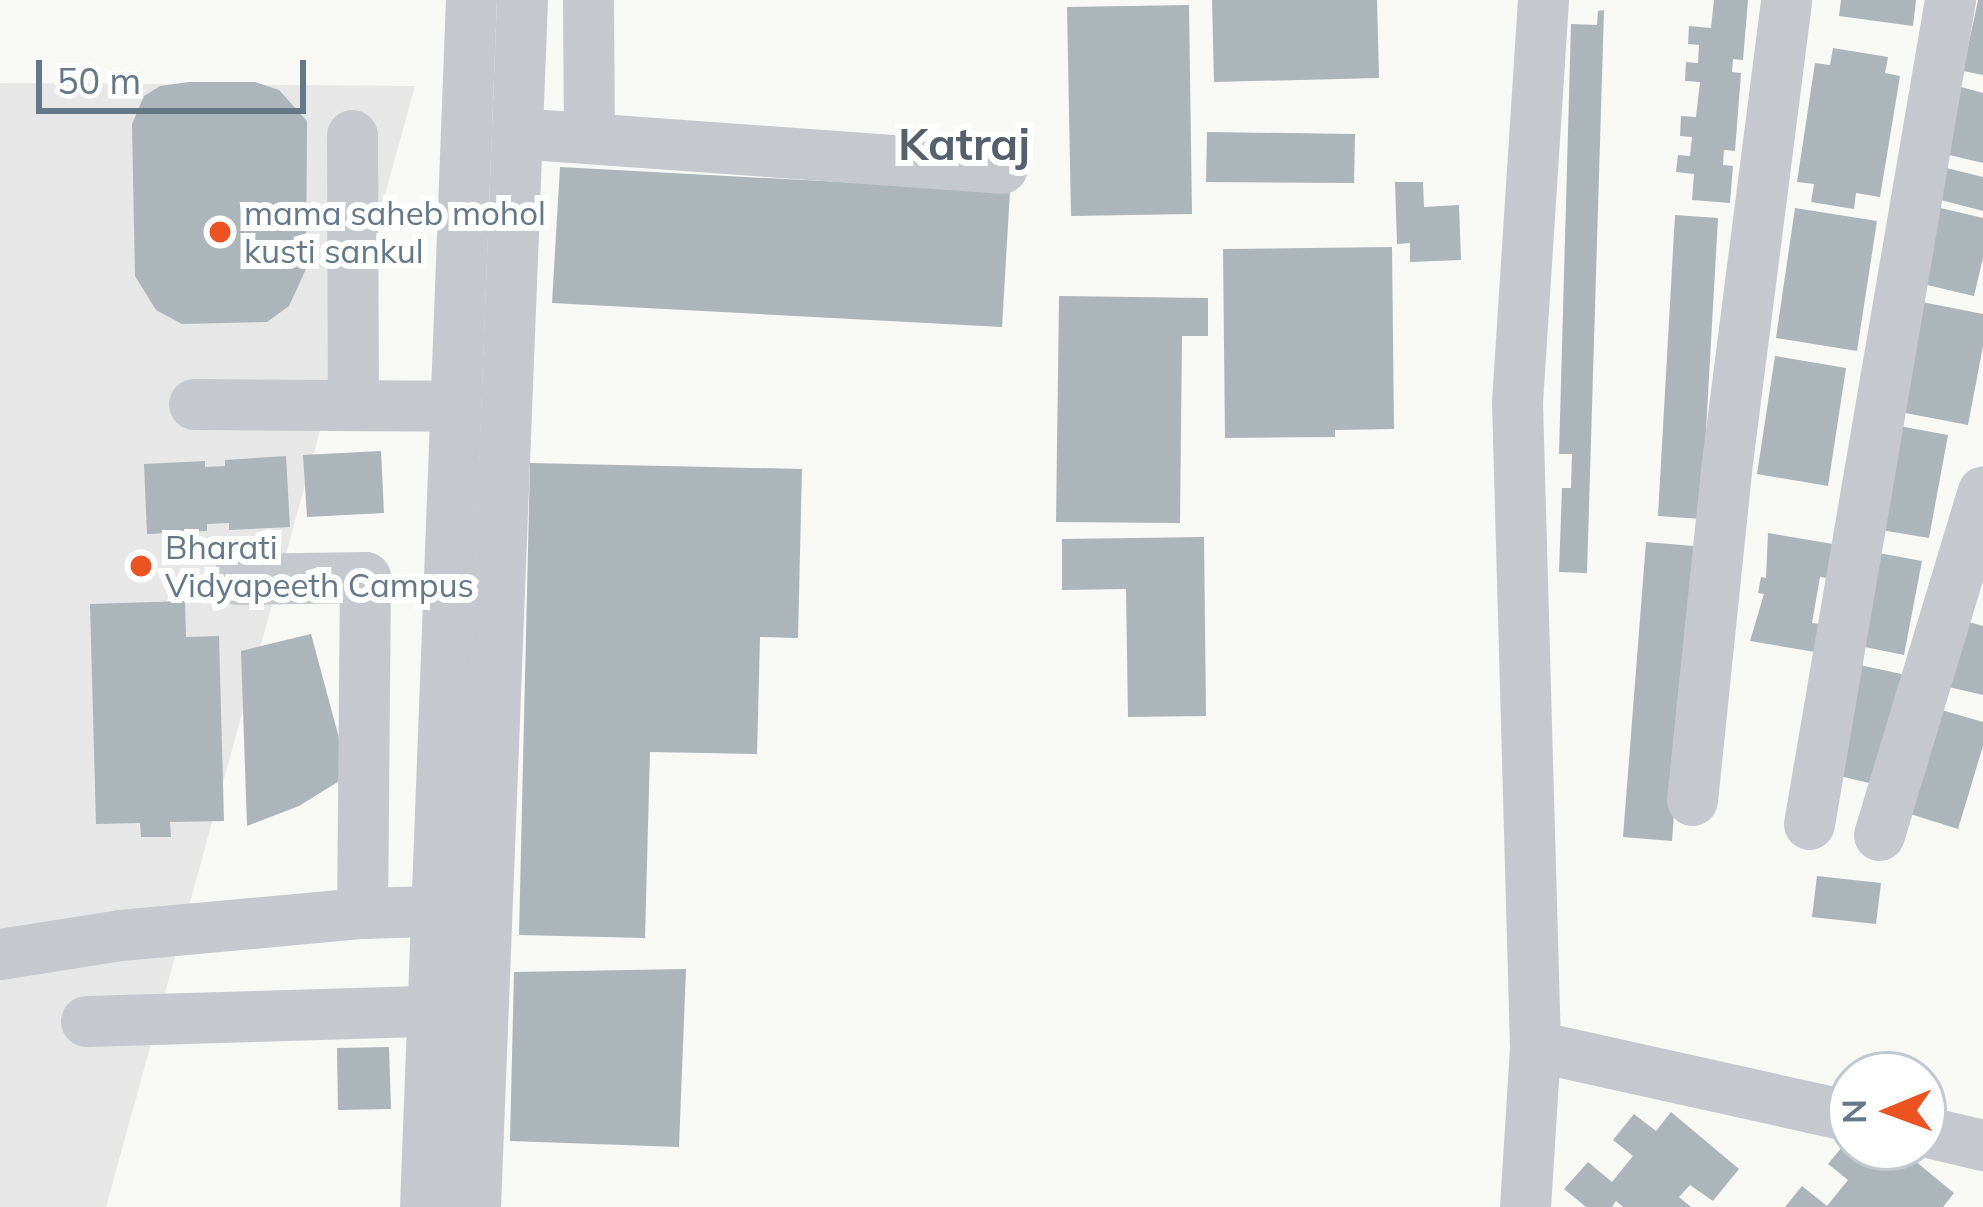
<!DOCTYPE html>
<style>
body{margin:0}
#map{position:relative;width:1983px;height:1207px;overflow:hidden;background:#f8f8f5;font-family:Mulish,sans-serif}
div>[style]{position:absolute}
.built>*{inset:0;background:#e6e7e6}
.building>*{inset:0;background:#acb5ba}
.minor>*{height:51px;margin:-25.5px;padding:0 25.5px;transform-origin:25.5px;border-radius:25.5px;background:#c5c9cd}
.dots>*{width:33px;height:33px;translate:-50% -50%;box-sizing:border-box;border:6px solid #fff;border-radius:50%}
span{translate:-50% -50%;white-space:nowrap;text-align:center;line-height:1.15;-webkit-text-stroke:12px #fff;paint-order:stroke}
.poi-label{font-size:33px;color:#657888}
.left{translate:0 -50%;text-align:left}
.district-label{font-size:45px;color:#54616c;font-weight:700}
.north{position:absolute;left:1827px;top:1051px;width:120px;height:120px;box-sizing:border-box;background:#fff;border:3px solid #c1c9cf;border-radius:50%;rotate:269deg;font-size:33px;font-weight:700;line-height:48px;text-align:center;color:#657888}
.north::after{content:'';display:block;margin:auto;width:42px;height:54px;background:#ec5321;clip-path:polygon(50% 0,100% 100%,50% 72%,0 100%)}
.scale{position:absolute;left:36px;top:60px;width:270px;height:54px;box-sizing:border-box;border:6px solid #657888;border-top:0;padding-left:15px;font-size:36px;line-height:42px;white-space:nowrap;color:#657888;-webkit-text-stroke:9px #fff;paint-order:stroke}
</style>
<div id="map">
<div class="built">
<div style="clip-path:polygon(0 83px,415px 86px,106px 1207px,0 1207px)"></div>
</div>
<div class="building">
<div style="clip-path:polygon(1212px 0,1377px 0,1379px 78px,1214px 82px)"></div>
<div style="clip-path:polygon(1714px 0,1748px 0,1743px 60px,1733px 59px,1732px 72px,1741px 73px,1735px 151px,1724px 150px,1723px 165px,1733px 166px,1730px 203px,1692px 200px,1694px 174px,1676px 172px,1678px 155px,1690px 156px,1692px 137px,1680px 136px,1681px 116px,1696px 117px,1700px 82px,1685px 81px,1686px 62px,1698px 63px,1699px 45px,1688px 44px,1689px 26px,1711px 28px)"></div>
<div style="clip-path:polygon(1841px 0,1916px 0,1913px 26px,1839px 16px)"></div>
<div style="clip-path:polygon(1978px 0,1983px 0,1983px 75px,1963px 71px)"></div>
<div style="clip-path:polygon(1189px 5px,1192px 214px,1071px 216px,1067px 7px)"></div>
<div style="clip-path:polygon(1604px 10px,1587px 573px,1559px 572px,1562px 488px,1571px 488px,1572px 454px,1559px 454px,1571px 24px,1597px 25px,1598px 11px)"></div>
<div style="clip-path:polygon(1833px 48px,1888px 57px,1885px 73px,1900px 76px,1880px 197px,1856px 193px,1854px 209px,1811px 202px,1814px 184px,1797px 182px,1815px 63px,1830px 65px)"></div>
<div style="clip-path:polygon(189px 82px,255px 82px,279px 90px,307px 121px,306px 269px,289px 306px,267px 322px,182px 324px,156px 310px,135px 276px,132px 124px,144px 96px,160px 86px)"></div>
<div style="clip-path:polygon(1961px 87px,1983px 93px,1983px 163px,1945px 154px)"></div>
<div style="clip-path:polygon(1207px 132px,1355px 134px,1354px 183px,1206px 182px)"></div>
<div style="clip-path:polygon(1930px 164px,1983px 177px,1983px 211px,1922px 195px)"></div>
<div style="clip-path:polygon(560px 167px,1010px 191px,1002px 327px,552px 303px)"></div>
<div style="clip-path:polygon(1395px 182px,1423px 182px,1424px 207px,1459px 205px,1461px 260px,1410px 262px,1410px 243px,1397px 244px)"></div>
<div style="clip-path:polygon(1928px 205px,1983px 218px,1983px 258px,1974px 296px,1910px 281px)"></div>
<div style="clip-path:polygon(1795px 208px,1877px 221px,1857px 351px,1776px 338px)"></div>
<div style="clip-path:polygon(1675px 215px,1718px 218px,1701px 519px,1658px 516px)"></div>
<div style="clip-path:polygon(1392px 247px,1394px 429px,1335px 430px,1335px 437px,1225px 438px,1223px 249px)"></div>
<div style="clip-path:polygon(1059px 296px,1208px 298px,1208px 336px,1182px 336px,1180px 523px,1056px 522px)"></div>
<div style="clip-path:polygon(1917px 301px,1983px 314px,1983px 346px,1968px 425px,1895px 411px)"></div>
<div style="clip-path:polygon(1775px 356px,1846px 368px,1828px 486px,1757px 474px)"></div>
<div style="clip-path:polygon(1888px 424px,1948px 435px,1929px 538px,1869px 528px)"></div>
<div style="clip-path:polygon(381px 451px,384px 513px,307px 517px,303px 455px)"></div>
<div style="clip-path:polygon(286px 456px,290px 527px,229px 530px,229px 523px,207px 524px,207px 531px,147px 534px,144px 464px,205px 461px,205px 467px,225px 466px,225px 460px)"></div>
<div style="clip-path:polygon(530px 463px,802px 469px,798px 638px,760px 637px,757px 754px,650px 752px,645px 938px,519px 935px)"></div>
<div style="clip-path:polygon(1768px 533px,1833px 544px,1827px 578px,1820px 577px,1812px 623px,1820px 624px,1815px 652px,1750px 641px,1764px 594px,1758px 593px,1761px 577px,1766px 578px)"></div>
<div style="clip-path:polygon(1204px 537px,1206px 716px,1128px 717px,1126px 589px,1062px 590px,1062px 539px)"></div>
<div style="clip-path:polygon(1646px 542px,1694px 546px,1672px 841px,1623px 837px)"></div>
<div style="clip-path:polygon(1868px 551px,1922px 561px,1904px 655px,1850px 644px)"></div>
<div style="clip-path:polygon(185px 601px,186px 637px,219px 636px,224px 821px,170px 822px,171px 837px,141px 837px,140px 823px,96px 824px,90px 604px)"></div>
<div style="clip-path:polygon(1965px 621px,1983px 626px,1983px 695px,1949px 687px)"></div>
<div style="clip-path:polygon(311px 634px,349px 775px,299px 806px,247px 826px,241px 651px)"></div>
<div style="clip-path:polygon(1855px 664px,1911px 676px,1886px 787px,1831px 774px)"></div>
<div style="clip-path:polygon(1938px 709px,1983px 722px,1983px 746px,1958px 829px,1907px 813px)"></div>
<div style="clip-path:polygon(1817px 876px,1881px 883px,1876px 924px,1812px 917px)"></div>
<div style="clip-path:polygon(686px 969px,679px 1147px,510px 1141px,514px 972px)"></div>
<div style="clip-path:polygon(389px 1047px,391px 1109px,338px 1110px,337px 1048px)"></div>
<div style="clip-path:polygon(1671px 1112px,1739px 1169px,1713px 1201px,1690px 1185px,1679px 1197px,1691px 1207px,1623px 1207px,1616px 1201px,1612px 1207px,1586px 1207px,1564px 1189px,1588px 1162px,1612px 1182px,1633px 1156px,1613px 1140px,1634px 1114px,1656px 1131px)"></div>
<div style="clip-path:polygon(1851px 1136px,1851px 1147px,1870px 1156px,1878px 1147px,1898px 1147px,1954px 1193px,1943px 1207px,1785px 1207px,1802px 1186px,1827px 1206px,1848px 1180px,1828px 1164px)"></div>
</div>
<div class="minor">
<div style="left:588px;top:0;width:138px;rotate:89.6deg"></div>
<div style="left:516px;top:133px;width:487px;rotate:4.1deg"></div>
<div style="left:352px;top:135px;width:270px;rotate:89.8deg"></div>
<div style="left:194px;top:404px;width:259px;rotate:0.4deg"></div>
<div style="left:237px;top:579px;width:128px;rotate:-0.9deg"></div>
<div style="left:365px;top:577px;width:336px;rotate:90.5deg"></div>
<div style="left:1692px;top:800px;width:332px;rotate:-84.1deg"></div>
<div style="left:1726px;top:470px;width:474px;rotate:-82.7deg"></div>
<div style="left:1809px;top:824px;width:836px;rotate:-80.29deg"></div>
<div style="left:1879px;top:835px;width:359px;rotate:-73.2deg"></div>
<div style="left:0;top:954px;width:121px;rotate:-9deg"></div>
<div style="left:120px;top:935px;width:243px;rotate:-5.2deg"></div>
<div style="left:362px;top:913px;width:103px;rotate:-1.7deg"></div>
<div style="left:86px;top:1021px;width:376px;rotate:-1.7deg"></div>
<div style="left:1535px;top:1046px;width:324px;rotate:12.5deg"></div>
<div style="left:1923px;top:1131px;width:62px;rotate:13.1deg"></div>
<div style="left:425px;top:1207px;width:1208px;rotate:-87.82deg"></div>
<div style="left:475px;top:1207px;width:1208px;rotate:-87.77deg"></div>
<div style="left:1525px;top:1207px;width:161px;rotate:-86.4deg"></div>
<div style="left:1535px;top:1046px;width:644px;rotate:-91.6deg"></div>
<div style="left:1517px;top:402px;width:403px;rotate:-86.3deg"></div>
</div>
<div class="dots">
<div style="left:220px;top:232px;background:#ec5321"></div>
<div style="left:141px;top:566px;background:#ec5321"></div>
</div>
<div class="poi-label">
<span class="left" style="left:244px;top:232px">mama saheb mohol<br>kusti sankul</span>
<span class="left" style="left:165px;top:566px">Bharati<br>Vidyapeeth Campus</span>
</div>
<div class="district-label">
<span style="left:964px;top:144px">Katraj</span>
</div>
<div class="north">N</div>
<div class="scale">50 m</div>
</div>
